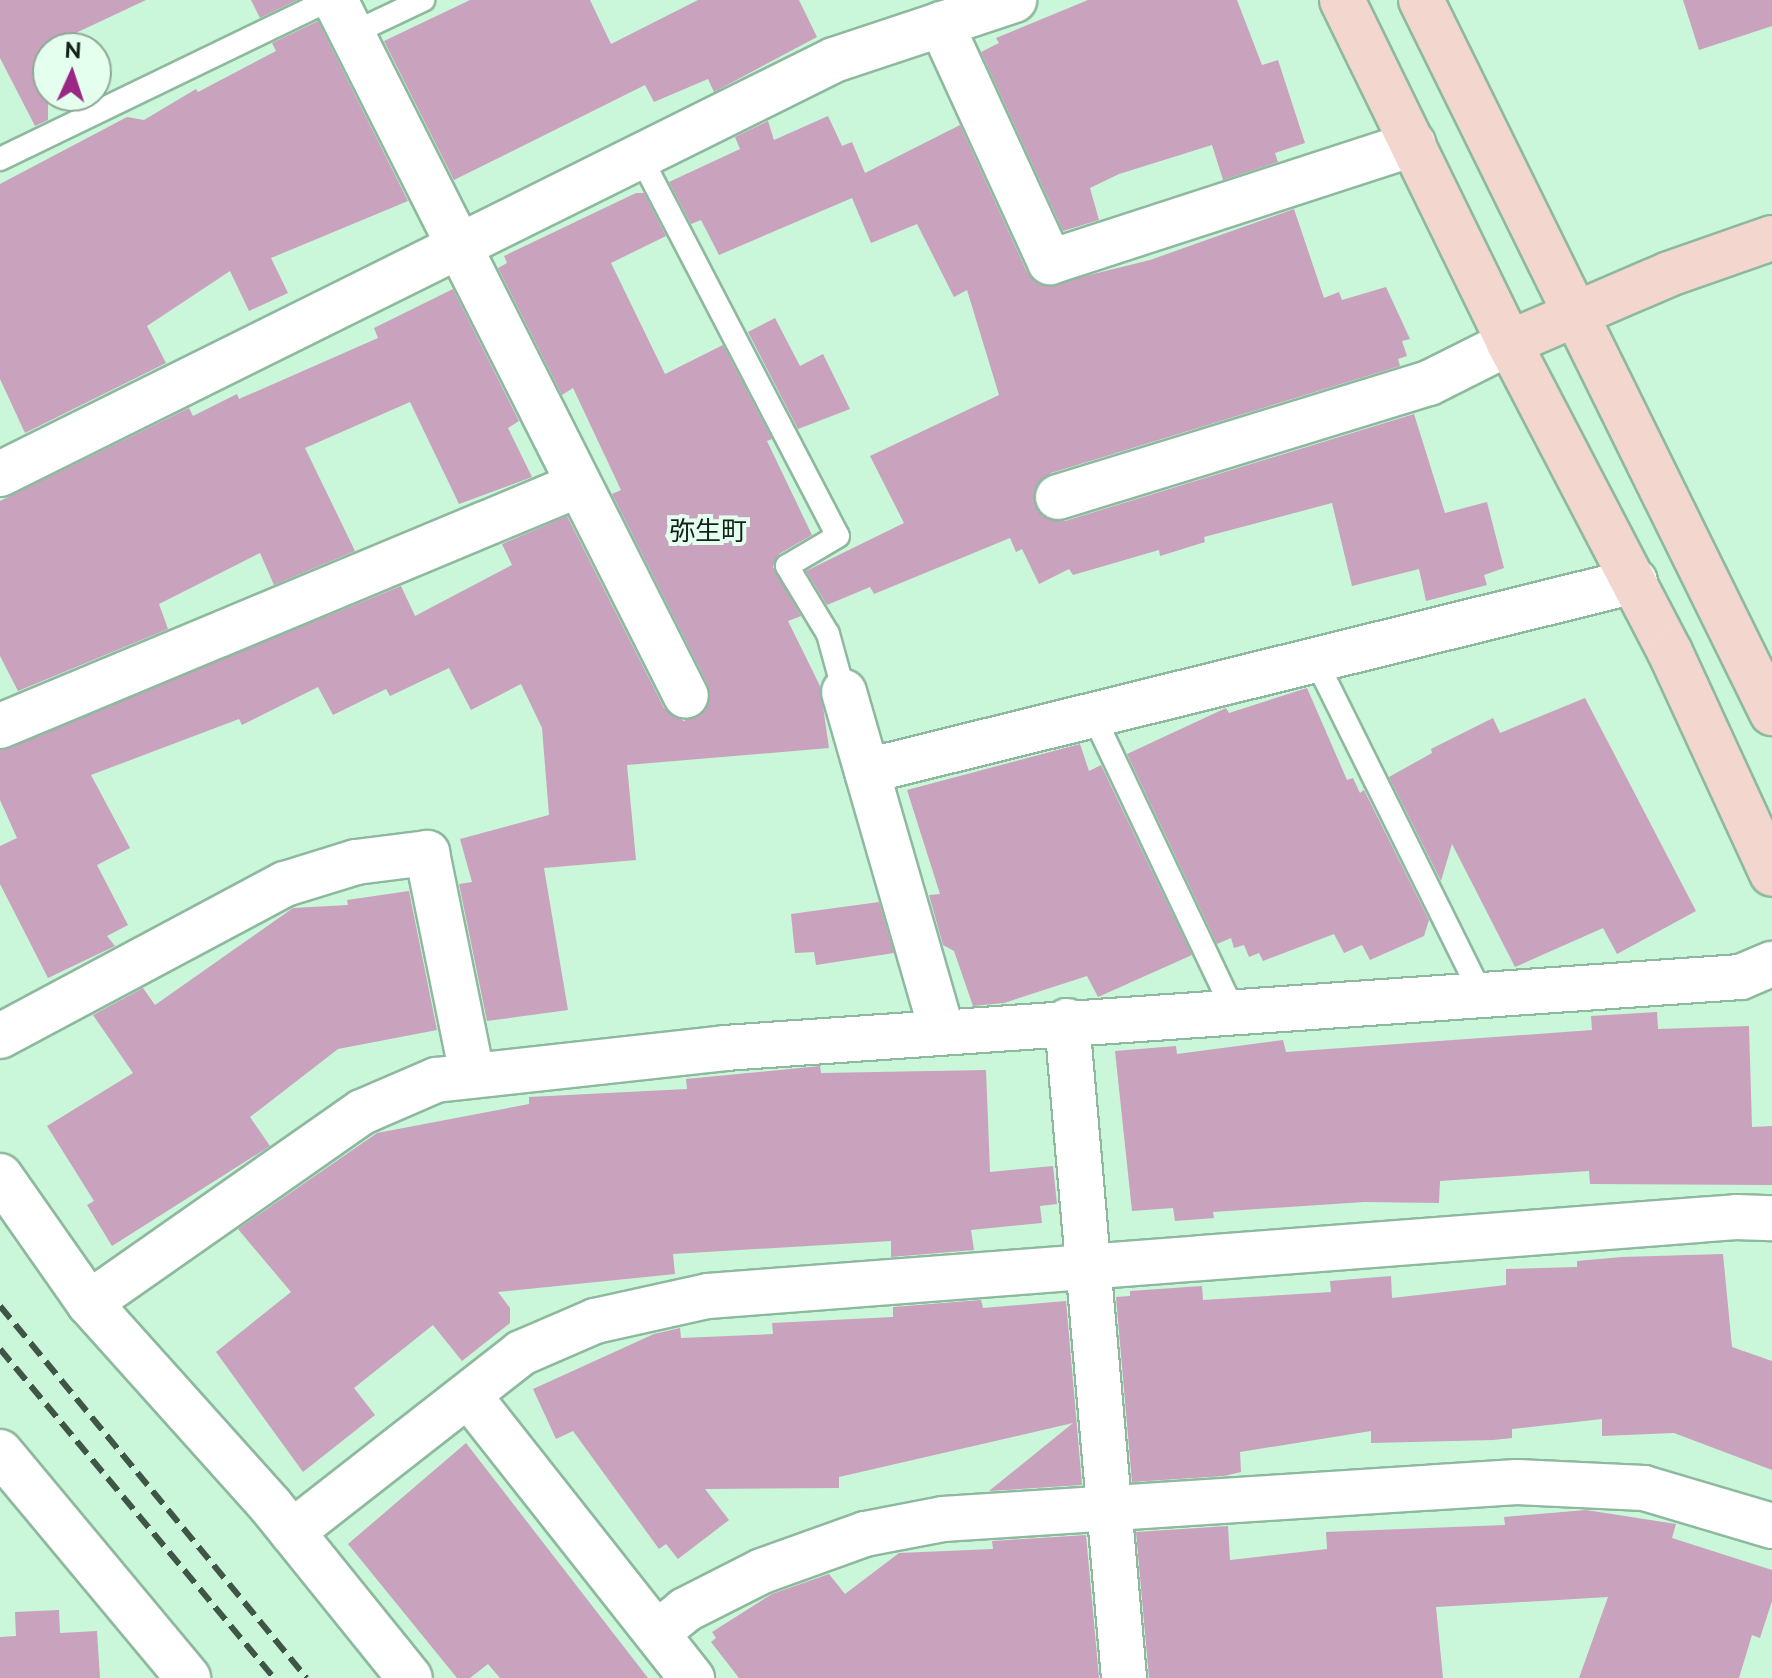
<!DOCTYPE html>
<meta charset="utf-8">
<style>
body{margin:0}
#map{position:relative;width:1772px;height:1678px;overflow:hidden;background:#caf6da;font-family:Raleway,"Noto Sans JP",sans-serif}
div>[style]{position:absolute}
.building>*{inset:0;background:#c9a2bd}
.roads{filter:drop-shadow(2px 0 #8eb99e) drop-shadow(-2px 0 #8eb99e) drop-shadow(0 2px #8eb99e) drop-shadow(0 -2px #8eb99e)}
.lane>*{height:22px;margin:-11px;padding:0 11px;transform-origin:11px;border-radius:11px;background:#fff}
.street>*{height:44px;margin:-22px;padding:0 22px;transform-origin:22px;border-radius:22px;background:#fff}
.secondary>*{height:44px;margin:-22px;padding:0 22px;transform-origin:22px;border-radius:22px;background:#f3d7cf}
.rail>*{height:6px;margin-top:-3px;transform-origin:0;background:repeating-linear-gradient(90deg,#3e5547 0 16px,transparent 0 24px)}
span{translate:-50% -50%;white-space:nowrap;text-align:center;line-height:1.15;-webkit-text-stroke:8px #e4ffed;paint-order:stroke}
.quarter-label{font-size:26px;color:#122218}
.north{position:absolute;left:32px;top:32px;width:80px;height:80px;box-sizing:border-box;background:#e4ffed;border:2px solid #90a798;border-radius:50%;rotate:3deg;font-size:22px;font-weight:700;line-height:32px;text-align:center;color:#122218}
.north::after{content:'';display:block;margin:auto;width:28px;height:36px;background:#9a2784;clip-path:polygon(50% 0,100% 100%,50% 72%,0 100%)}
</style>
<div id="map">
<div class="building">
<div style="clip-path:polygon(0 0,146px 0,48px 46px,48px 120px,35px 126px,0 58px)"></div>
<div style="clip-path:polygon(251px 0,297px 0,260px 18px)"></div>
<div style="clip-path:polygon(470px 0,590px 0,611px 44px,698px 0,799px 0,817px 37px,714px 92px,708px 79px,654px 102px,645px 85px,454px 180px,384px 41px)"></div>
<div style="clip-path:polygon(1088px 0,1237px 0,1262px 65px,1278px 60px,1305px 143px,1275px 153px,1278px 162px,1223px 180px,1212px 145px,1119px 174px,1090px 188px,1099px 220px,1063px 231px,981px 52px,999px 43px,996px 38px)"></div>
<div style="clip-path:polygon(1683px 0,1772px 0,1772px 26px,1699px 50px)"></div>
<div style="clip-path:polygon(318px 21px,408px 201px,271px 258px,288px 293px,249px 311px,230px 271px,147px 326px,166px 363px,25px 433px,0 379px,0 184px,127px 117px,144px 120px,196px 89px,198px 92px,276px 51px,272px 43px)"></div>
<div style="clip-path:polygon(828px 116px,842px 146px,852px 142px,865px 173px,960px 125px,1027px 272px,1045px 286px,1150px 260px,1294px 209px,1324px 298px,1339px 292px,1342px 300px,1386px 287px,1410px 339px,1402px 341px,1407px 356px,1398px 359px,1400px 366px,1051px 473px,1034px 492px,1042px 516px,1065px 521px,1414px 414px,1445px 513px,1487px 502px,1504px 568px,1484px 575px,1487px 585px,1426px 601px,1419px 569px,1352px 586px,1332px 503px,1204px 537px,1205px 542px,1160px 556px,1159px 550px,1073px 575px,1069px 569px,1039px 584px,1022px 549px,1016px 552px,1010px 538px,874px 594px,870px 587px,827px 605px,806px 571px,904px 523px,870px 456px,999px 395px,967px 290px,954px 297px,917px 224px,871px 243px,852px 198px,719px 255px,701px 220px,691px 224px,669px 182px,740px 149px,735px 137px,768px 121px,774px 140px)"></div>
<div style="clip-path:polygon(636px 193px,644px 193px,666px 236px,611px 263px,665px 374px,723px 345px,772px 439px,767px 441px,812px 535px,779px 554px,773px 567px,801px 616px,788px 621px,820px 686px,829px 748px,627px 765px,636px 860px,544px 868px,568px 1010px,487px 1021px,459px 884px,472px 882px,460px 839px,549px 815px,542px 728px,521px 684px,471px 710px,449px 668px,390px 696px,386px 689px,333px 715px,318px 687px,242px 725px,239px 719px,91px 775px,130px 848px,97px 865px,128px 925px,107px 936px,115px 946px,48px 978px,0 884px,0 846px,17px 838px,0 800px,0 750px,401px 586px,415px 616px,512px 565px,502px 544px,567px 516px,664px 708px,684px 721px,706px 710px,708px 685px,612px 494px,621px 490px,573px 388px,562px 395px,498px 268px,507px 263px,504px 256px)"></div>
<div style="clip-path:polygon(453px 289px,519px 421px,508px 428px,532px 477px,459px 504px,410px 402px,305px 448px,355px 551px,274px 585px,260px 553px,159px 604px,168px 629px,18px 691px,0 656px,0 501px,189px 408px,193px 416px,237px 394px,239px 399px,378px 338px,374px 328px)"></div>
<div style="clip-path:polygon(775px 318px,800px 366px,823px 354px,850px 409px,798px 429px,748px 332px)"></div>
<div style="clip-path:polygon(1307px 688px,1347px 780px,1353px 778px,1360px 793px,1364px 790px,1429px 920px,1424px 936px,1370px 960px,1362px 945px,1344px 953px,1334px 934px,1263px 961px,1259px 953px,1249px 957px,1244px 945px,1234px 948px,1231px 938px,1217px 944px,1127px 754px,1226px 708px,1229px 713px)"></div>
<div style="clip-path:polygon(1585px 698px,1696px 911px,1617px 954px,1603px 928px,1515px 967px,1452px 844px,1441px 881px,1389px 777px,1432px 753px,1431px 749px,1493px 718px,1500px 733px)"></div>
<div style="clip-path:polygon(1080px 744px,1089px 771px,1101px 765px,1192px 955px,1098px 997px,1087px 976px,1004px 1003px,973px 1006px,954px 951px,943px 945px,929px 895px,940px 894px,907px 790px)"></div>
<div style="clip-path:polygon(409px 891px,437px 1030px,338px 1049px,250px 1117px,270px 1146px,112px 1246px,87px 1205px,94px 1201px,47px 1126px,133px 1073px,93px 1015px,143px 988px,155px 1005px,293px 908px,348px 905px,347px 900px)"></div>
<div style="clip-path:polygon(879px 902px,894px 953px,816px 965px,814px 952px,795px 953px,791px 914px)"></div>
<div style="clip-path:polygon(1657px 1012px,1658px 1029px,1749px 1026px,1752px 1127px,1772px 1126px,1772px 1185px,1590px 1184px,1589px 1171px,1440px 1181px,1439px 1203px,1364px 1202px,1213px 1212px,1214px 1218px,1175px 1221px,1173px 1208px,1132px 1211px,1115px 1051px,1176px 1046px,1177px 1054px,1283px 1040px,1286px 1052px,1592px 1030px,1591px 1016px)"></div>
<div style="clip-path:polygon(820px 1066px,821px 1073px,986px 1070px,990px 1172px,1053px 1166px,1057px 1204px,1040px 1206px,1042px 1223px,971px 1230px,974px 1250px,891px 1257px,891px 1241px,673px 1254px,675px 1274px,498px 1292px,510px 1308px,510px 1323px,462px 1361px,433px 1325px,354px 1388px,375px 1415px,303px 1472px,216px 1352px,291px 1292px,238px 1229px,377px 1133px,529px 1104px,529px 1097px,687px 1089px,686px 1079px)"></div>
<div style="clip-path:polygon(1723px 1254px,1732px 1347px,1772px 1361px,1772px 1470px,1674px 1433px,1602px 1436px,1602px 1419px,1512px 1429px,1512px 1438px,1493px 1440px,1371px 1443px,1371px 1431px,1240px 1452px,1241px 1472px,1224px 1476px,1132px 1482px,1116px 1297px,1130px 1296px,1130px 1291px,1202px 1286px,1203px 1300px,1331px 1292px,1330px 1281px,1391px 1276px,1392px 1298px,1506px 1285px,1506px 1269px,1577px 1267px,1577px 1261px,1622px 1257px)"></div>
<div style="clip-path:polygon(981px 1300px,983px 1308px,1066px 1301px,1082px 1485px,989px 1491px,1073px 1423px,839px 1477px,839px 1488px,705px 1489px,729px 1520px,678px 1559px,666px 1544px,659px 1549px,573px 1431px,556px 1439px,533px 1389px,654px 1334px,680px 1328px,681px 1338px,773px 1334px,772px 1323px,893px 1317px,893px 1307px)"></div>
<div style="clip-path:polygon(466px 1443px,648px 1678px,500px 1678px,488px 1664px,470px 1678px,457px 1678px,348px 1544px)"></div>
<div style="clip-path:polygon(1586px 1510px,1676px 1524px,1672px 1538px,1772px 1570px,1772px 1601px,1760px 1638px,1752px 1635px,1739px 1678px,1579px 1678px,1608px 1597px,1436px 1607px,1443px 1678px,1149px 1678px,1136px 1532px,1228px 1526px,1230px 1560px,1327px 1549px,1326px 1532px,1505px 1525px,1504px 1517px)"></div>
<div style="clip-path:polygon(1086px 1535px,1099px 1678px,739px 1678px,711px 1642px,716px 1638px,712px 1632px,772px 1594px,829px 1574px,845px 1594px,899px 1553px,993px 1549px,992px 1541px)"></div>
<div style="clip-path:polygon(59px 1610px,60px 1633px,97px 1631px,100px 1678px,0 1678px,0 1637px,16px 1636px,15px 1612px)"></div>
</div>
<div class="roads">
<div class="lane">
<div style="left:351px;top:34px;width:80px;rotate:-25.3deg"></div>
<div style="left:640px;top:156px;width:428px;rotate:62.5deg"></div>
<div style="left:838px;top:536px;width:59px;rotate:149.5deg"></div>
<div style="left:787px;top:566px;width:79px;rotate:58.9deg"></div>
<div style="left:828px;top:634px;width:60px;rotate:74.6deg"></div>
<div style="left:0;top:159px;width:365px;rotate:-25.8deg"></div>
<div style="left:1316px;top:661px;width:372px;rotate:63.6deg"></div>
<div style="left:1093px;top:715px;width:327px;rotate:64.6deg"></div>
</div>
<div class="street">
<div style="left:335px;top:0;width:779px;rotate:63.24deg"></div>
<div style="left:941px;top:24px;width:262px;rotate:65.4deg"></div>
<div style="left:1050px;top:262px;width:382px;rotate:-18deg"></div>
<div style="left:0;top:474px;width:931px;rotate:-26.4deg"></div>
<div style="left:834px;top:60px;width:190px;rotate:-18.4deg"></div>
<div style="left:1058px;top:497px;width:388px;rotate:-17.1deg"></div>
<div style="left:1429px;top:383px;width:89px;rotate:-26.6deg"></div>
<div style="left:844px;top:692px;width:353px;rotate:73.9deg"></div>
<div style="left:0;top:726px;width:626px;rotate:-22.63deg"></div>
<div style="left:867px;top:771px;width:791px;rotate:-13.9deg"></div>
<div style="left:1067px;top:1021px;width:659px;rotate:85.04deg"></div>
<div style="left:0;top:1036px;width:323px;rotate:-28.1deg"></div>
<div style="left:285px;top:884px;width:74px;rotate:-17.2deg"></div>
<div style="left:356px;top:862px;width:72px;rotate:-7.2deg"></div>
<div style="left:427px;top:853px;width:227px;rotate:78.5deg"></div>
<div style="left:0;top:1176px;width:155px;rotate:55deg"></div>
<div style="left:89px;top:1303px;width:273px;rotate:48.1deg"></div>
<div style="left:271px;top:1506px;width:221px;rotate:51.1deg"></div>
<div style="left:89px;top:1303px;width:333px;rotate:-35deg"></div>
<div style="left:362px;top:1112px;width:81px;rotate:-23.4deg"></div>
<div style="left:436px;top:1080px;width:291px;rotate:-6.3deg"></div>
<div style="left:725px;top:1048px;width:1018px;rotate:-4deg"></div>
<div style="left:1741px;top:977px;width:34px;rotate:-23deg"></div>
<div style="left:469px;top:1396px;width:360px;rotate:51.7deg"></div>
<div style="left:0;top:1452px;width:294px;rotate:50.2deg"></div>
<div style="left:292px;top:1532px;width:291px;rotate:-38deg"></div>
<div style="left:521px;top:1353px;width:81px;rotate:-23.4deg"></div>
<div style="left:595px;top:1321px;width:116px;rotate:-12.5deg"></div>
<div style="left:708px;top:1296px;width:1031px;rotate:-4.39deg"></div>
<div style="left:1736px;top:1217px;width:36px;rotate:2deg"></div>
<div style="left:657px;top:1633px;width:36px;rotate:-39deg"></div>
<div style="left:685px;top:1610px;width:86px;rotate:-26.9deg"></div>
<div style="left:762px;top:1571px;width:109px;rotate:-19.8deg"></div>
<div style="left:865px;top:1534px;width:79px;rotate:-10.9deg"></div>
<div style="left:943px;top:1519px;width:575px;rotate:-3.69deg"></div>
<div style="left:1517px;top:1482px;width:127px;rotate:2.7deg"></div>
<div style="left:1644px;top:1488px;width:134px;rotate:16.5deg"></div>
</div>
<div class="secondary">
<div style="left:1342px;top:0;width:381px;rotate:64deg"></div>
<div style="left:1509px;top:343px;width:348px;rotate:62.5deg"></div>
<div style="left:1670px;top:652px;width:244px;rotate:65.3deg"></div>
<div style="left:1421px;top:0;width:795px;rotate:63.79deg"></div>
<div style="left:1509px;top:343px;width:174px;rotate:-23.3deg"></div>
<div style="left:1669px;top:274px;width:109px;rotate:-19.3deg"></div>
</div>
</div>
<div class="rail">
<div style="left:0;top:1306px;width:482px;rotate:50.5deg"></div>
<div style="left:0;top:1349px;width:428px;rotate:50.2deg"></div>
</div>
<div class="quarter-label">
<span style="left:708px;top:532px">弥生町</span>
</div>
<div class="north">N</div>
</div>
